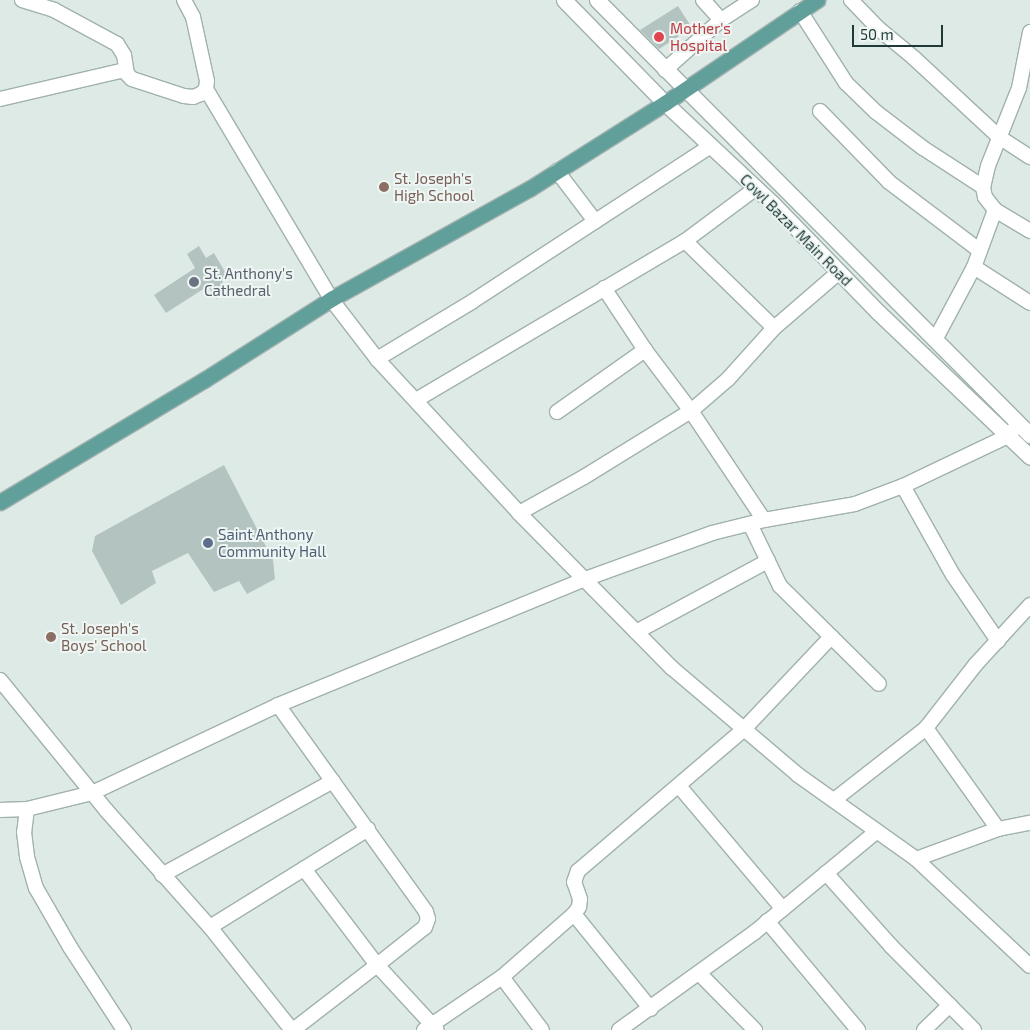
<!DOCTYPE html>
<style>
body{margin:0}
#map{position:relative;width:1030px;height:1030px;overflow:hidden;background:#deeae6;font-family:"Exo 2",sans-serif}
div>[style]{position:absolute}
.building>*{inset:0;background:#b3c4c0}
.roads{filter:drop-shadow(1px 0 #a1b1ae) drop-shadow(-1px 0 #a1b1ae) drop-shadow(0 1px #a1b1ae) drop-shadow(0 -1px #a1b1ae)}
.street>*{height:14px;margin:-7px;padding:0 7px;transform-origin:7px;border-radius:7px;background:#fff}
.secondary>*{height:15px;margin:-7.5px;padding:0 7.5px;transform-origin:7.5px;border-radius:7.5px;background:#fff}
.primary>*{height:15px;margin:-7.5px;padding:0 7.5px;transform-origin:7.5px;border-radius:7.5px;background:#61a09a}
.dots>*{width:14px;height:14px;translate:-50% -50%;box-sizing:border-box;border:2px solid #eef6f4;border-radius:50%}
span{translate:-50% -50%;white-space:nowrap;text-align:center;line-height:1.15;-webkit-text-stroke:4px #eef6f4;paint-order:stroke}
.health-label{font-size:15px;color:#be3a42}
.left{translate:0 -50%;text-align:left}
.education-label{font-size:15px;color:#785e54}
.street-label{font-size:15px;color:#1f3936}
.worship-label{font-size:15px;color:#5b616d}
.service-label{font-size:15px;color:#4e5e75}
.scale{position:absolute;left:852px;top:25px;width:91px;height:22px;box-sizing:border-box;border:2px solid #1f3936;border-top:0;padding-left:6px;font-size:15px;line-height:18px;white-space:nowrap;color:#1f3936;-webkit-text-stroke:4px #eef6f4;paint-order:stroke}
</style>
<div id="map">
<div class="building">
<div style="clip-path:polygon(678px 6px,692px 28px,659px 49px,640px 30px)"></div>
<div style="clip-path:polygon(199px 246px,206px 258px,214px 253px,228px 277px,222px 282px,227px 292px,216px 299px,208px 286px,166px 313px,154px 295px,195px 268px,187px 254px)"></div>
<div style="clip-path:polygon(224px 465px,273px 560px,275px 579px,247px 594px,239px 581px,214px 592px,188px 553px,152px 571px,156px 583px,121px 605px,92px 551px,95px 536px)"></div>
</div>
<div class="roads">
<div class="street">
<div style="left:22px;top:0;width:34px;rotate:17deg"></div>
<div style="left:54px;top:10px;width:72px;rotate:28.4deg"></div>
<div style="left:117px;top:44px;width:13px;rotate:58deg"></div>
<div style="left:124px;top:55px;width:19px;rotate:81deg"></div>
<div style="left:127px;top:74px;width:7px;rotate:45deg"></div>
<div style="left:132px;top:79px;width:55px;rotate:18.1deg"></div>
<div style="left:184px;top:96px;width:9px;rotate:6deg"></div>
<div style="left:193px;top:97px;width:9px;rotate:-21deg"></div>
<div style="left:201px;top:94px;width:7px;rotate:-45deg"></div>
<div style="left:206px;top:89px;width:8px;rotate:-83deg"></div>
<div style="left:207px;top:81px;width:66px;rotate:-102.3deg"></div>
<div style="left:193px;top:17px;width:19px;rotate:-118deg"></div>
<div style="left:703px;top:0;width:27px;rotate:48deg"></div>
<div style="left:851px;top:0;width:40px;rotate:46deg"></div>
<div style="left:879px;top:29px;width:45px;rotate:39.6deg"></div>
<div style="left:914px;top:58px;width:116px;rotate:42.9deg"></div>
<div style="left:999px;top:137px;width:37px;rotate:33deg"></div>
<div style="left:800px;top:11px;width:85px;rotate:57.4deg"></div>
<div style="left:846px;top:83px;width:42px;rotate:44deg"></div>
<div style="left:876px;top:112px;width:59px;rotate:37.5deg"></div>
<div style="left:923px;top:148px;width:72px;rotate:33deg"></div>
<div style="left:1030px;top:32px;width:57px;rotate:101.1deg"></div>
<div style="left:1019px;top:88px;width:84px;rotate:111.7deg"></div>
<div style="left:988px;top:166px;width:22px;rotate:103deg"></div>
<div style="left:983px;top:187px;width:10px;rotate:79deg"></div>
<div style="left:985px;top:197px;width:16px;rotate:52deg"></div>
<div style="left:995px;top:210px;width:41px;rotate:31deg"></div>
<div style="left:665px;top:70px;width:75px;rotate:-41.8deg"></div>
<div style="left:721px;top:20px;width:37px;rotate:-33deg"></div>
<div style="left:206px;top:89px;width:244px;rotate:59.2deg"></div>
<div style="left:331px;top:299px;width:76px;rotate:52.5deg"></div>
<div style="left:377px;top:359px;width:209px;rotate:47.3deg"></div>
<div style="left:519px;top:513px;width:218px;rotate:45.4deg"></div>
<div style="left:672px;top:668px;width:165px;rotate:40.3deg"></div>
<div style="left:798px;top:775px;width:145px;rotate:35.4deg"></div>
<div style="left:916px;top:859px;width:156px;rotate:43.2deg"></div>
<div style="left:0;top:99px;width:128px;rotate:-13.1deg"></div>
<div style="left:820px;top:111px;width:99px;rotate:45.8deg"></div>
<div style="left:889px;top:182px;width:113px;rotate:37.1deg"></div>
<div style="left:557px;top:171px;width:63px;rotate:52.8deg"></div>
<div style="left:685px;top:241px;width:124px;rotate:44.3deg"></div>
<div style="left:974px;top:267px;width:67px;rotate:32.7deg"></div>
<div style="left:604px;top:288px;width:74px;rotate:56.5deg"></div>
<div style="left:645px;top:350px;width:76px;rotate:53deg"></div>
<div style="left:691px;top:411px;width:131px;rotate:56.2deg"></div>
<div style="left:935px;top:340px;width:83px;rotate:-61.9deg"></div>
<div style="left:974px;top:267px;width:61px;rotate:-69.8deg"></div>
<div style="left:377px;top:359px;width:112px;rotate:-31.1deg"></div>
<div style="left:473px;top:301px;width:284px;rotate:-33.1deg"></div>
<div style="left:416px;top:400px;width:312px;rotate:-30.6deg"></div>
<div style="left:685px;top:241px;width:89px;rotate:-36.7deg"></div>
<div style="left:557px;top:412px;width:108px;rotate:-35.2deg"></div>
<div style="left:903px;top:486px;width:102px;rotate:60.7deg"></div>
<div style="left:953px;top:575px;width:80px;rotate:55.7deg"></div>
<div style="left:519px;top:513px;width:74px;rotate:-29deg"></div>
<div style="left:584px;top:477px;width:126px;rotate:-31.7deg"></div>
<div style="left:691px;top:411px;width:49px;rotate:-40.9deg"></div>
<div style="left:728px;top:379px;width:69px;rotate:-48deg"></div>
<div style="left:774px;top:328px;width:86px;rotate:-40.7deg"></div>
<div style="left:750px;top:524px;width:69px;rotate:64.2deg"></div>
<div style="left:780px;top:586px;width:139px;rotate:44.7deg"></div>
<div style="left:636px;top:632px;width:150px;rotate:-28.3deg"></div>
<div style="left:0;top:680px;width:168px;rotate:50.8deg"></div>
<div style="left:106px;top:810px;width:157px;rotate:48.4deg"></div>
<div style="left:210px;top:927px;width:132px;rotate:51.5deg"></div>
<div style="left:278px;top:705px;width:254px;rotate:54.4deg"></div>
<div style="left:426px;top:912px;width:7px;rotate:74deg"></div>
<div style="left:428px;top:919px;width:9px;rotate:111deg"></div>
<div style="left:425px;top:927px;width:61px;rotate:141.6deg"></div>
<div style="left:377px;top:965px;width:88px;rotate:47.3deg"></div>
<div style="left:926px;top:728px;width:124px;rotate:54.5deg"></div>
<div style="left:679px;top:786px;width:161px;rotate:49.8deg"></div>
<div style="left:834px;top:800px;width:117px;rotate:-38deg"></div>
<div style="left:926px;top:728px;width:81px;rotate:-52deg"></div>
<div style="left:976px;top:664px;width:80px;rotate:-47.5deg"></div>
<div style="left:27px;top:809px;width:23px;rotate:97deg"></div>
<div style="left:24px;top:832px;width:25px;rotate:83deg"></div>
<div style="left:27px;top:857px;width:32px;rotate:74deg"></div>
<div style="left:36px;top:888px;width:68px;rotate:60deg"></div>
<div style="left:70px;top:947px;width:99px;rotate:57deg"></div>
<div style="left:0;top:810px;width:27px;rotate:-2deg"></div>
<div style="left:27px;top:809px;width:67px;rotate:-13.8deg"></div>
<div style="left:92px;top:793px;width:206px;rotate:-25.3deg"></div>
<div style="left:278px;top:705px;width:332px;rotate:-22.3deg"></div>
<div style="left:585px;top:579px;width:135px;rotate:-19.9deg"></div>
<div style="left:712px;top:533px;width:54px;rotate:-14deg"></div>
<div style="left:764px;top:520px;width:92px;rotate:-10deg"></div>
<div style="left:855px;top:504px;width:51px;rotate:-20.6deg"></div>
<div style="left:903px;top:486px;width:116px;rotate:-25.5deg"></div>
<div style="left:1008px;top:436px;width:9px;rotate:-49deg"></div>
<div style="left:916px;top:859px;width:87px;rotate:-20.1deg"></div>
<div style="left:998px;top:829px;width:33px;rotate:-11deg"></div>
<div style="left:826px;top:873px;width:98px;rotate:48.3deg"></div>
<div style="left:891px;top:946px;width:118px;rotate:45.3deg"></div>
<div style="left:162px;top:875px;width:195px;rotate:-28.8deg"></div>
<div style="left:574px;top:914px;width:122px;rotate:51deg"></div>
<div style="left:767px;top:921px;width:142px;rotate:50.1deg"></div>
<div style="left:210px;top:927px;width:186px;rotate:-31.8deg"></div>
<div style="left:699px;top:973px;width:80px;rotate:45.5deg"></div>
<div style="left:502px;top:977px;width:66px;rotate:53deg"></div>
<div style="left:293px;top:1030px;width:106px;rotate:-37.7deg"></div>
<div style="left:377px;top:965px;width:121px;rotate:-127.2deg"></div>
<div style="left:424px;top:1030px;width:94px;rotate:-34.2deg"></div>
<div style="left:502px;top:977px;width:96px;rotate:-41.2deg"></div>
<div style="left:574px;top:914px;width:9px;rotate:-54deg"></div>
<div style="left:579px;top:907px;width:8px;rotate:-83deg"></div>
<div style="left:580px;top:899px;width:18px;rotate:-109deg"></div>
<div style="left:574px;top:882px;width:12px;rotate:-70deg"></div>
<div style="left:578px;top:871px;width:218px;rotate:-40.5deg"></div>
<div style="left:744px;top:729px;width:127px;rotate:-46.6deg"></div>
<div style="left:619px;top:1030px;width:168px;rotate:-35.8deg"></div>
<div style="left:755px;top:932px;width:158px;rotate:-39.6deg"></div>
<div style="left:924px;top:1030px;width:36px;rotate:-44deg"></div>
</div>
<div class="secondary">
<div style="left:564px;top:0;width:144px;rotate:45.6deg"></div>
<div style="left:665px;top:103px;width:146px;rotate:43.1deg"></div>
<div style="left:772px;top:203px;width:152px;rotate:45.8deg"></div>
<div style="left:878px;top:312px;width:210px;rotate:43.6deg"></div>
<div style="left:597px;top:0;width:614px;rotate:45.13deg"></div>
</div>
<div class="primary">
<div style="left:0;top:502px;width:238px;rotate:-30.9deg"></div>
<div style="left:204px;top:380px;width:151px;rotate:-32.5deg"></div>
<div style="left:331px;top:299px;width:227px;rotate:-29.1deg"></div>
<div style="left:529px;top:189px;width:161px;rotate:-32.3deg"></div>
<div style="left:665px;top:103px;width:184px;rotate:-34.1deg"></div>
</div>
</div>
<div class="dots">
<div style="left:659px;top:37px;background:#e0444e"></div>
<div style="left:384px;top:187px;background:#8d6e63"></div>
<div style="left:194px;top:282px;background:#6b7280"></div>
<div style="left:208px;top:543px;background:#5c6f8a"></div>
<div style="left:51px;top:637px;background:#8d6e63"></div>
</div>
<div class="health-label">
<span class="left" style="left:670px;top:37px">Mother's<br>Hospital</span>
</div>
<div class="education-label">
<span class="left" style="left:394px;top:187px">St. Joseph's<br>High School</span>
<span class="left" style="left:61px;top:637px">St. Joseph's<br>Boys' School</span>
</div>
<div class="street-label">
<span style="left:796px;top:230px;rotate:45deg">Cowl Bazar Main Road</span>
</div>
<div class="worship-label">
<span class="left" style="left:204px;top:282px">St. Anthony's<br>Cathedral</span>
</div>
<div class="service-label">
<span class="left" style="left:218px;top:543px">Saint Anthony<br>Community Hall</span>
</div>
<div class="scale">50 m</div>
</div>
